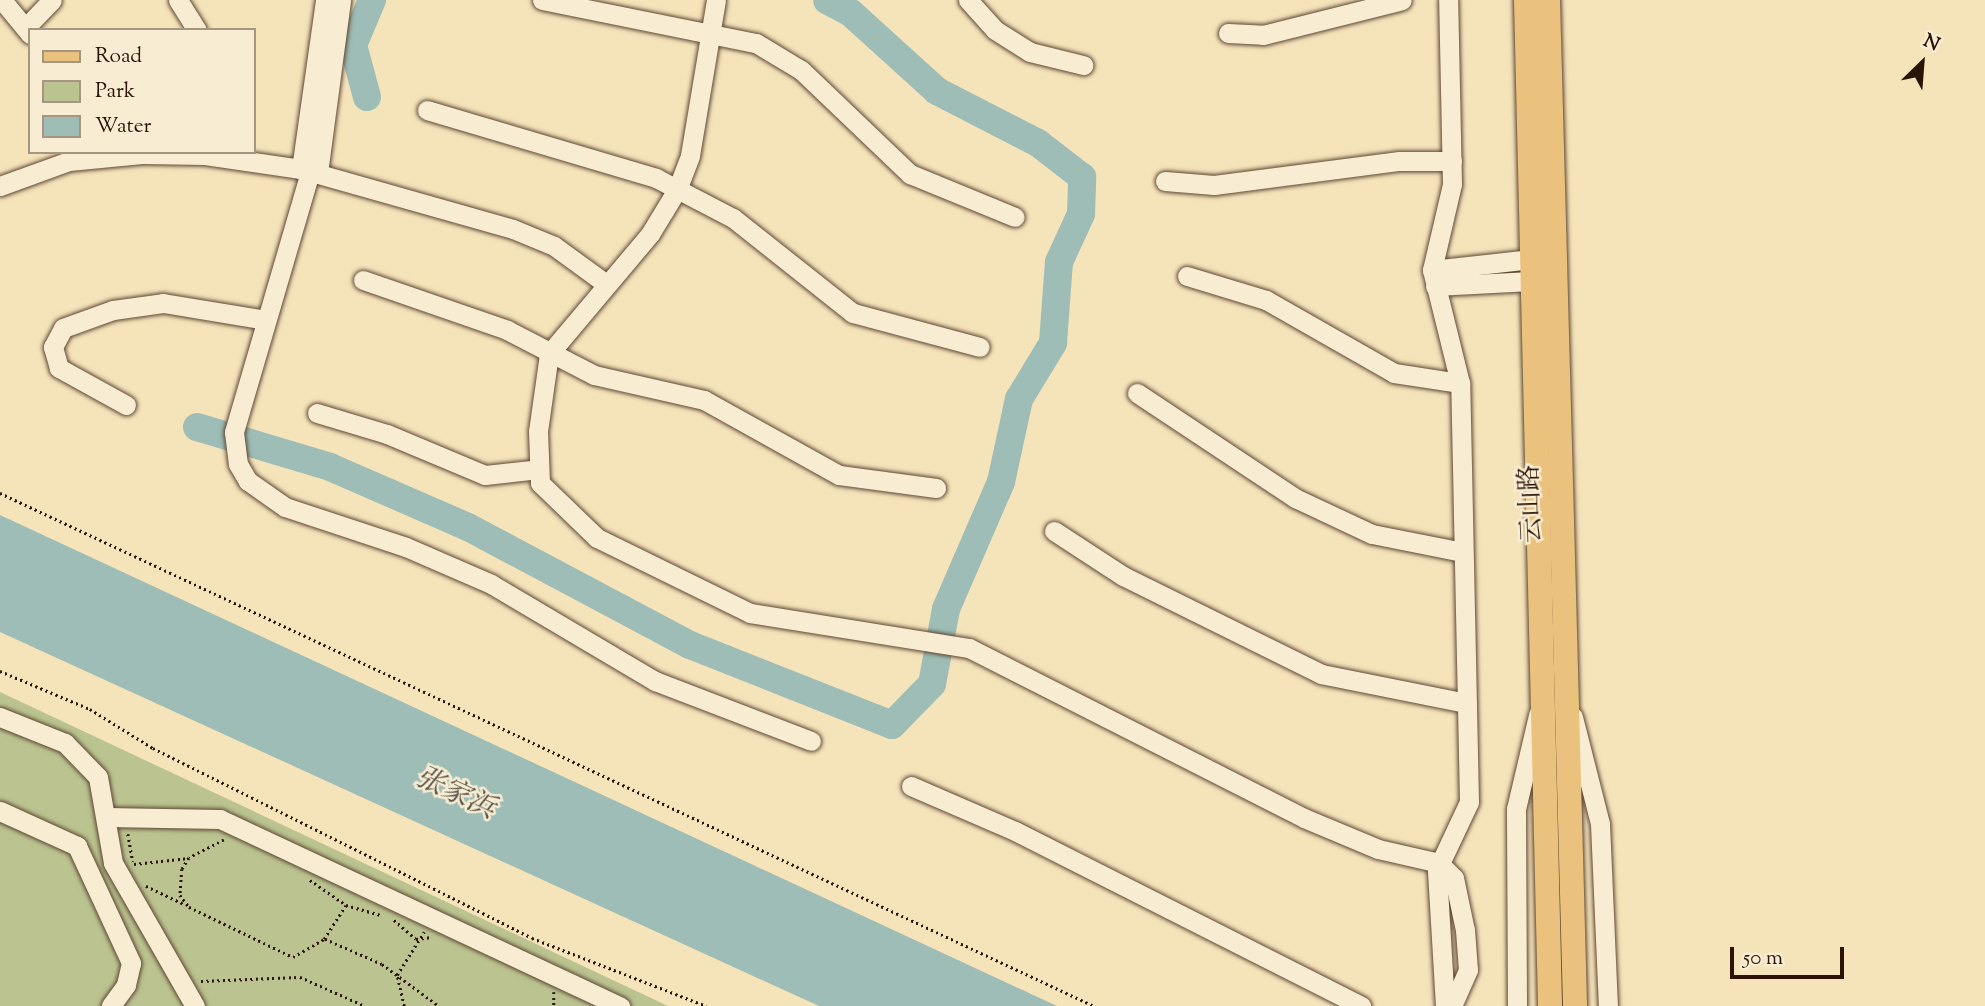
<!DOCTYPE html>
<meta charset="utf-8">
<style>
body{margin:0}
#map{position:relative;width:1985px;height:1006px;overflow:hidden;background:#f5e3ba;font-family:"Sorts Mill Goudy","Noto Serif SC",serif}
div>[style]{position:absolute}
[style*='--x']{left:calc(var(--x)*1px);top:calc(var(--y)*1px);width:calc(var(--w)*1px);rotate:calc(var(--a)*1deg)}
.green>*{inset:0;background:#bbc490}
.water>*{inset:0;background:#9dbdb6}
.river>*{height:28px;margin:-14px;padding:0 14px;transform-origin:14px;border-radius:14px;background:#9dbdb6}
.path>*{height:2.5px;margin-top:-1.25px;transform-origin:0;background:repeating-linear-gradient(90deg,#2b1308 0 2px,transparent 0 5.5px)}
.roads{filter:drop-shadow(0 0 2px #5e4734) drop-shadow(0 0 2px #5e4734)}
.minor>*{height:19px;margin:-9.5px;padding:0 9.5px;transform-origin:9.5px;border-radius:9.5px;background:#f8edd2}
.major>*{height:24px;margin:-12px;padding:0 12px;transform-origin:12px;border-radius:12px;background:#eac27d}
span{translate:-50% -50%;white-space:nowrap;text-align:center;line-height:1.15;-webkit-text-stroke:5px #f8edd2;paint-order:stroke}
.street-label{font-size:26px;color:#2b1308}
.water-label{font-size:28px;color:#534e45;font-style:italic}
.legend{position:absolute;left:28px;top:28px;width:228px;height:126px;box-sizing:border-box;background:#f8edd2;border:2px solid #a69681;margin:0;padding:9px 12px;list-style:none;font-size:21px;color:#2b1308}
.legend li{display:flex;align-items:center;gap:14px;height:35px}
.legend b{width:35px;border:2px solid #a69681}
.north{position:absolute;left:1887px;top:28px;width:70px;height:70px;-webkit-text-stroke:5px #f8edd2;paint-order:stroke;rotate:25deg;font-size:19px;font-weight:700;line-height:28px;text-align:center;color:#2b1308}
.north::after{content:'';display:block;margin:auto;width:24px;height:32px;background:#2b1308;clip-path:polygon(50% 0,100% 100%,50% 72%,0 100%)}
.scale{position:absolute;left:1730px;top:947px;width:114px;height:32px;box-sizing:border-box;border:4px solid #2b1308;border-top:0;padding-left:9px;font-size:21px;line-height:24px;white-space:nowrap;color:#2b1308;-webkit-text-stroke:5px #f8edd2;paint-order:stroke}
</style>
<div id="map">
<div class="green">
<i style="clip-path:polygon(0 692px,668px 1006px,0 1006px)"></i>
</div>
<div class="water">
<i style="clip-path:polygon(0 515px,1057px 1006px,819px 1006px,0 632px)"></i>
</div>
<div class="river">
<i style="--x:367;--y:97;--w:54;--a:-105.1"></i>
<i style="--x:353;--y:45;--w:49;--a:-67.1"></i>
<i style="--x:197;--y:427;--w:139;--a:16.7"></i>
<i style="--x:330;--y:467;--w:150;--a:23.5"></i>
<i style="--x:468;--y:527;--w:251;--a:28"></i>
<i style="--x:690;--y:645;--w:217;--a:21.6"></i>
<i style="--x:892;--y:725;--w:57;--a:-45.7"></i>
<i style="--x:932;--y:684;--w:76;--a:-79.4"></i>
<i style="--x:946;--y:609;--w:138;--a:-66.6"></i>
<i style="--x:1001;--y:482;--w:85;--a:-77.8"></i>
<i style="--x:1019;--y:399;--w:66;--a:-58.7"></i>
<i style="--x:1053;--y:343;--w:81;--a:-85.8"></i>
<i style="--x:1059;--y:262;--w:53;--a:-65.4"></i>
<i style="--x:1081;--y:214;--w:37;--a:-88"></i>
<i style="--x:1082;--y:177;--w:56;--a:-142.3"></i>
<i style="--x:1038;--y:143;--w:114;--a:-152.8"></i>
<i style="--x:937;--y:91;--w:116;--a:-137.8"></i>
<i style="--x:851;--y:13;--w:27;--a:-152"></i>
</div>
<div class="path">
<i style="--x:0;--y:493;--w:1208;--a:25.12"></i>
<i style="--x:0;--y:671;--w:98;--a:22.9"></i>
<i style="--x:90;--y:709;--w:74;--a:31.8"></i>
<i style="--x:153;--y:748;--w:424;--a:26.6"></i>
<i style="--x:532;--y:938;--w:187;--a:21.3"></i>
<i style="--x:128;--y:834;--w:28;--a:80"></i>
<i style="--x:224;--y:840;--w:39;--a:153"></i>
<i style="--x:189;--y:858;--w:13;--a:122"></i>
<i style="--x:182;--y:869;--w:26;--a:94"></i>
<i style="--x:180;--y:895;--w:15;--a:53"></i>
<i style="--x:189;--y:907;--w:115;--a:25.7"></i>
<i style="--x:293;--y:957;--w:36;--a:-30"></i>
<i style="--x:324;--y:939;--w:40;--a:-57.1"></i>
<i style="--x:134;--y:864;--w:55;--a:-6.2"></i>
<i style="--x:310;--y:880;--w:44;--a:34.8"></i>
<i style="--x:346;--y:905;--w:37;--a:16"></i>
<i style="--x:146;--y:886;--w:44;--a:25.4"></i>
<i style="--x:394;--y:920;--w:29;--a:41"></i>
<i style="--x:416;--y:939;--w:16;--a:-7"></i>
<i style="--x:325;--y:939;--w:62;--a:23.7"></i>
<i style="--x:382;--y:964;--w:71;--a:36.4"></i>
<i style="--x:201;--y:981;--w:99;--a:-2.3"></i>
<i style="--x:300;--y:977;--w:71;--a:24"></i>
<i style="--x:554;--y:992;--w:14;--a:90"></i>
<i style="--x:404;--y:1006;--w:32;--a:-103"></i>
<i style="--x:397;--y:975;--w:51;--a:-57.9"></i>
</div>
<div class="roads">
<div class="minor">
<i style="--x:2;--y:0;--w:44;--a:50.5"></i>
<i style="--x:178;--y:0;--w:36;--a:58"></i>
<i style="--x:542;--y:0;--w:218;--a:11.4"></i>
<i style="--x:756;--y:43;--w:52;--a:31"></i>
<i style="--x:801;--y:70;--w:151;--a:43.7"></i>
<i style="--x:910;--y:174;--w:113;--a:22.3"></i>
<i style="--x:716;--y:0;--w:158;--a:99.5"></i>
<i style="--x:690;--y:156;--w:34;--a:111"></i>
<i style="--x:678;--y:188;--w:54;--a:121.3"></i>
<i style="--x:650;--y:234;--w:157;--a:130.1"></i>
<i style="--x:549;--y:354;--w:78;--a:98.1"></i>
<i style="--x:538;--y:431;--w:52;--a:87.8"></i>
<i style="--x:540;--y:483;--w:79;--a:44"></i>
<i style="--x:597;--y:538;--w:170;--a:26.1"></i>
<i style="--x:750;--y:613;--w:222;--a:9.1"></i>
<i style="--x:969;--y:648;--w:376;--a:26.9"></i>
<i style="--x:1304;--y:818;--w:80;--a:22.7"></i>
<i style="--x:1378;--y:849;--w:63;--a:12.9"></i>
<i style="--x:1439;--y:863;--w:21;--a:45"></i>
<i style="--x:1454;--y:878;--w:53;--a:78.1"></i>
<i style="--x:1465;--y:930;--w:40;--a:85.7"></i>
<i style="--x:1468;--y:970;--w:39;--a:114"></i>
<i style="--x:968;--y:0;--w:40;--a:48"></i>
<i style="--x:995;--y:30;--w:41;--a:32.2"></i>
<i style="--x:1030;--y:52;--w:55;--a:13.8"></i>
<i style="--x:26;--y:27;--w:37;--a:-46"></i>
<i style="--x:1228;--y:33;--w:35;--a:3"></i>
<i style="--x:1263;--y:35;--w:143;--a:-14.1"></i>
<i style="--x:427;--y:110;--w:239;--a:16.5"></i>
<i style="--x:656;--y:178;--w:87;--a:27.5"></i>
<i style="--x:733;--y:218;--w:153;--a:38.4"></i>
<i style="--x:853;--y:313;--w:131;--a:15"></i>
<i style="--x:301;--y:169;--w:171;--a:-81.9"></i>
<i style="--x:310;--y:172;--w:271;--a:106.3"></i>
<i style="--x:234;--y:432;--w:32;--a:83"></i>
<i style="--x:238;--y:464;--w:20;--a:60"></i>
<i style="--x:248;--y:481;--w:45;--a:35.1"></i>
<i style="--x:285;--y:507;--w:127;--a:18.3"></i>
<i style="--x:406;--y:547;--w:93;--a:23.5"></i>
<i style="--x:491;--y:584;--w:191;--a:30.6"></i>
<i style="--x:655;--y:681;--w:167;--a:21"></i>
<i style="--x:318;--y:173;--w:175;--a:-82.4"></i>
<i style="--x:1165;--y:181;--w:49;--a:4.7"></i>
<i style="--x:1214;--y:185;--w:187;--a:-7.4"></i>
<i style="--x:1399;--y:161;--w:53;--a:0"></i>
<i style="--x:0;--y:186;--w:73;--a:-19.9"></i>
<i style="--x:69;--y:161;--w:73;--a:-5.5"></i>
<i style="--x:142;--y:154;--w:63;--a:0.9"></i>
<i style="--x:205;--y:155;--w:97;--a:8.3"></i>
<i style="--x:301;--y:169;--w:220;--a:15.8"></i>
<i style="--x:513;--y:229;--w:44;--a:22.5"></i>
<i style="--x:554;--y:246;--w:63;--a:36"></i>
<i style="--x:1432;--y:270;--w:100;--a:-6.3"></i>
<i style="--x:1187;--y:276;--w:83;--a:16.9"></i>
<i style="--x:1266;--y:300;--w:147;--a:29.7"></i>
<i style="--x:1394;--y:373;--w:67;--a:8.6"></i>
<i style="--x:363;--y:280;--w:152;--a:19.1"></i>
<i style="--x:507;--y:330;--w:98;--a:27.3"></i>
<i style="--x:594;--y:375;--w:113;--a:12.8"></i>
<i style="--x:704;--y:400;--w:154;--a:29.1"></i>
<i style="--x:839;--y:475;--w:98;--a:7.6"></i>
<i style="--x:1435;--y:286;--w:96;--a:-3"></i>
<i style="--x:1137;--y:393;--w:190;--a:33.6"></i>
<i style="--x:1295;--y:498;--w:85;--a:25.1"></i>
<i style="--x:1372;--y:534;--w:93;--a:11.2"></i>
<i style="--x:126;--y:405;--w:77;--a:-151.1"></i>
<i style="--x:59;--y:368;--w:22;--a:-106"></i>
<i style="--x:53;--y:347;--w:21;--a:-62"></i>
<i style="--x:63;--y:328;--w:53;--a:-19.8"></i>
<i style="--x:113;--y:310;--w:50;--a:-8"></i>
<i style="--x:163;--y:303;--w:104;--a:9.4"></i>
<i style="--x:317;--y:413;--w:73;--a:16.7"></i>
<i style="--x:387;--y:434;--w:106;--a:22.7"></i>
<i style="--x:485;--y:475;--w:54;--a:-6.3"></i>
<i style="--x:1054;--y:531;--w:82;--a:33.1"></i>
<i style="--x:1123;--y:576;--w:221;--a:26.3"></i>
<i style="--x:1321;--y:674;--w:148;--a:11.3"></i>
<i style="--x:0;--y:717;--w:70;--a:21.8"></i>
<i style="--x:65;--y:743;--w:47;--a:45.9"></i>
<i style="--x:98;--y:777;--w:87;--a:80.1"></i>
<i style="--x:113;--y:863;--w:165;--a:60.2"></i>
<i style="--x:1573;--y:717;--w:110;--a:75.8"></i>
<i style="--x:1600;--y:824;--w:182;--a:87.5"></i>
<i style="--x:911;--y:786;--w:113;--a:23.4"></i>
<i style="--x:1015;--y:831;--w:388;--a:26.8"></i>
<i style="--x:0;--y:811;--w:85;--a:24.4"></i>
<i style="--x:77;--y:846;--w:129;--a:65.2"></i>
<i style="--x:131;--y:963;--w:23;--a:103"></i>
<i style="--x:126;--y:985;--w:26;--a:126"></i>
<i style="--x:106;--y:817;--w:114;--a:1"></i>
<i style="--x:220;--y:819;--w:442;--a:25.1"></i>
<i style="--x:1445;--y:1006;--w:136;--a:-93.4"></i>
<i style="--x:1437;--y:870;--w:75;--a:-64.8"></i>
<i style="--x:1469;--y:802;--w:419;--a:-91.2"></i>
<i style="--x:1460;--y:383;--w:116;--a:-103.9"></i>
<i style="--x:1432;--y:270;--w:88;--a:-76.9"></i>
<i style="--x:1452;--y:184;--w:184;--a:-91.2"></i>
<i style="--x:1517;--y:1006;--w:197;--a:-90.3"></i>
<i style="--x:1516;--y:809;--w:97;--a:-76.8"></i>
</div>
<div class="major">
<i style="--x:1526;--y:0;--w:1006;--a:88.63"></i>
<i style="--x:1548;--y:0;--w:1006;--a:88.46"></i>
</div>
</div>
<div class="street-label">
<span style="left:1532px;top:504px;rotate:-92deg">云山路</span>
</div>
<div class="water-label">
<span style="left:455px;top:794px;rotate:25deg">张家浜</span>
</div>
<ul class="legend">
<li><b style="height:9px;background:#eac27d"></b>Road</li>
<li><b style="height:19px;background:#bbc490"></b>Park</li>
<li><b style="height:19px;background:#9dbdb6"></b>Water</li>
</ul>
<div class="north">N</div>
<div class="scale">50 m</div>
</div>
